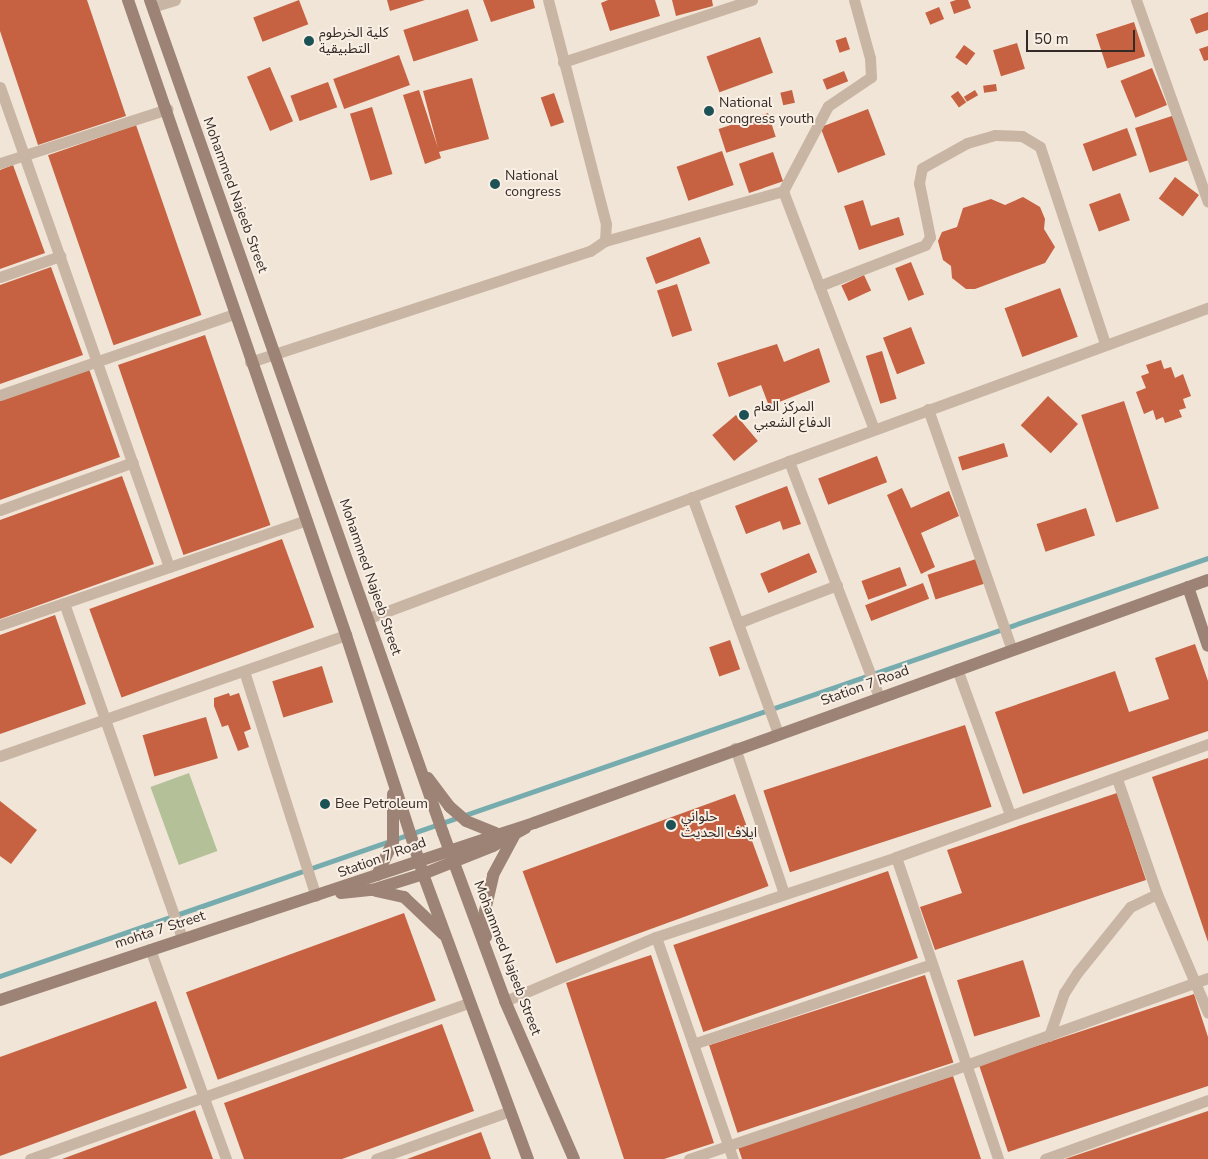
<!DOCTYPE html>
<meta charset="utf-8">
<style>
body{margin:0}
#map{position:relative;width:1208px;height:1159px;overflow:hidden;background:#f1e5d8;font-family:"Nunito Sans","Noto Sans Arabic",sans-serif}
div>[style]{position:absolute}
[style*='--x']{left:calc(var(--x)*1px);top:calc(var(--y)*1px);width:calc(var(--w)*1px);rotate:calc(var(--a)*1deg)}
.green>*{inset:0;background:#b3c098;transform-origin:0 0}
.stream>*{height:4.5px;margin:-2.25px;padding:0 2.25px;transform-origin:2.25px;border-radius:2.25px;background:#77acae}
.building>*{inset:0;background:#c66141;transform-origin:0 0}
.street>*{height:11px;margin:-5.5px;padding:0 5.5px;transform-origin:5.5px;border-radius:5.5px;background:#c9b5a4}
.secondary>*{height:12px;margin:-6px;padding:0 6px;transform-origin:6px;border-radius:6px;background:#9c8376}
.dots>*{width:14px;height:14px;translate:-50% -50%;box-sizing:border-box;border:2px solid #f9efe4;border-radius:50%}
span{translate:-50% -50%;white-space:nowrap;text-align:center;line-height:1.15;-webkit-text-stroke:4px #f9efe4;paint-order:stroke}
.poi-label{font-size:14px;color:#342a26}
.left{translate:0 -50%;text-align:left}
.street-label{font-size:14px;color:#342a26}
.scale{position:absolute;left:1026px;top:30px;width:109px;height:22px;box-sizing:border-box;border:2px solid #342a26;border-top:0;padding-left:6px;font-size:15px;line-height:18px;white-space:nowrap;color:#342a26;-webkit-text-stroke:4px #f9efe4;paint-order:stroke}
</style>
<div id="map">
<div class="green">
<i style="left:189px;top:773px;width:83px;height:41px;rotate:70deg"></i>
</div>
<div class="stream">
<i style="--x:0;--y:976;--w:1278;--a:-19.09"></i>
</div>
<div class="building">
<i style="clip-path:polygon(0 0,87px 0,126px 116px,38px 145px,0 31px)"></i>
<i style="left:299px;top:0;width:26px;height:49px;rotate:69deg"></i>
<i style="clip-path:polygon(387px 0,425px 0,390px 11px)"></i>
<i style="clip-path:polygon(483px 0,533px 0,535px 8px,491px 22px)"></i>
<i style="clip-path:polygon(608px 0,655px 0,660px 16px,610px 31px,601px 3px)"></i>
<i style="clip-path:polygon(672px 0,712px 0,713px 6px,676px 16px)"></i>
<i style="clip-path:polygon(956px 0,968px 0,971px 8px,954px 14px,950px 2px)"></i>
<i style="left:939px;top:7px;width:13px;height:15px;rotate:67deg"></i>
<i style="left:468px;top:9px;width:33px;height:68px;rotate:72deg"></i>
<i style="clip-path:polygon(1208px 12px,1208px 30px,1196px 34px,1190px 19px)"></i>
<i style="left:1134px;top:22px;width:36px;height:40px;rotate:72deg"></i>
<i style="left:760px;top:37px;width:38px;height:57px;rotate:70deg"></i>
<i style="left:846px;top:37px;width:13px;height:11px;rotate:72deg"></i>
<i style="left:1017px;top:43px;width:27px;height:25px;rotate:73deg"></i>
<i style="left:964px;top:45px;width:14px;height:15px;rotate:36deg"></i>
<i style="clip-path:polygon(1208px 46px,1208px 60px,1204px 61px,1199px 49px)"></i>
<i style="left:399px;top:55px;width:32px;height:70px;rotate:70deg"></i>
<i style="left:270px;top:67px;width:59px;height:25px;rotate:67deg"></i>
<i style="left:1152px;top:68px;width:40px;height:34px;rotate:68deg"></i>
<i style="left:844px;top:71px;width:11px;height:23px;rotate:68deg"></i>
<i style="clip-path:polygon(472px 78px,489px 139px,439px 152px,441px 158px,425px 164px,403px 95px,419px 90px,438px 148px,423px 91px)"></i>
<i style="left:328px;top:82px;width:27px;height:40px;rotate:70deg"></i>
<i style="left:996px;top:84px;width:7px;height:13px;rotate:82deg"></i>
<i style="left:792px;top:90px;width:13px;height:12px;rotate:77deg"></i>
<i style="left:975px;top:90px;width:6px;height:13px;rotate:59deg"></i>
<i style="left:958px;top:91px;width:14px;height:9px;rotate:54deg"></i>
<i style="left:554px;top:93px;width:31px;height:14px;rotate:71deg"></i>
<i style="left:372px;top:107px;width:70px;height:23px;rotate:73deg"></i>
<i style="left:868px;top:109px;width:49px;height:51px;rotate:69deg"></i>
<i style="left:768px;top:113px;width:25px;height:52px;rotate:72deg"></i>
<i style="left:1175px;top:115px;width:47px;height:42px;rotate:72deg"></i>
<i style="left:136px;top:125px;width:201px;height:93px;rotate:71deg"></i>
<i style="left:1127px;top:128px;width:29px;height:47px;rotate:70deg"></i>
<i style="left:722px;top:151px;width:36px;height:48px;rotate:71deg"></i>
<i style="left:773px;top:152px;width:31px;height:36px;rotate:71deg"></i>
<i style="clip-path:polygon(13px 165px,45px 253px,0 269px,0 170px)"></i>
<i style="left:1175px;top:177px;width:30px;height:27px;rotate:37deg"></i>
<i style="left:1120px;top:193px;width:29px;height:33px;rotate:70deg"></i>
<i style="clip-path:polygon(1023px 197px,1040px 207px,1045px 219px,1044px 229px,1055px 247px,1045px 263px,975px 289px,966px 289px,952px 278px,951px 266px,943px 260px,938px 241px,942px 232px,957px 227px,963px 208px,991px 199px,1005px 205px)"></i>
<i style="clip-path:polygon(863px 200px,871px 226px,899px 217px,904px 235px,859px 250px,844px 206px)"></i>
<i style="left:700px;top:237px;width:28px;height:58px;rotate:69deg"></i>
<i style="left:911px;top:262px;width:35px;height:17px;rotate:68deg"></i>
<i style="clip-path:polygon(51px 267px,83px 355px,0 384px,0 285px)"></i>
<i style="left:864px;top:275px;width:17px;height:25px;rotate:65deg"></i>
<i style="left:677px;top:284px;width:49px;height:21px;rotate:72deg"></i>
<i style="left:1060px;top:288px;width:52px;height:59px;rotate:70deg"></i>
<i style="left:911px;top:327px;width:39px;height:30px;rotate:69deg"></i>
<i style="left:205px;top:335px;width:201px;height:92px;rotate:71deg"></i>
<i style="clip-path:polygon(777px 344px,784px 362px,819px 348px,830px 382px,769px 406px,761px 385px,729px 397px,717px 363px)"></i>
<i style="left:882px;top:351px;width:50px;height:17px;rotate:73deg"></i>
<i style="clip-path:polygon(1161px 360px,1164px 369px,1171px 367px,1175px 378px,1183px 374px,1191px 396px,1183px 399px,1186px 408px,1179px 410px,1182px 417px,1165px 423px,1163px 417px,1156px 420px,1153px 410px,1144px 414px,1136px 392px,1146px 388px,1141px 376px,1149px 373px,1146px 365px)"></i>
<i style="clip-path:polygon(89px 369px,120px 457px,0 500px,0 400px)"></i>
<i style="left:1048px;top:396px;width:41px;height:40px;rotate:43deg"></i>
<i style="left:1124px;top:401px;width:113px;height:45px;rotate:72deg"></i>
<i style="left:736px;top:415px;width:34px;height:31px;rotate:50deg"></i>
<i style="left:1004px;top:443px;width:14px;height:48px;rotate:73deg"></i>
<i style="left:877px;top:456px;width:28px;height:63px;rotate:69deg"></i>
<i style="clip-path:polygon(122px 476px,154px 564px,0 619px,0 520px)"></i>
<i style="clip-path:polygon(787px 486px,801px 524px,783px 530px,780px 521px,746px 534px,735px 506px)"></i>
<i style="clip-path:polygon(902px 488px,911px 508px,949px 491px,959px 516px,921px 533px,935px 567px,921px 574px,887px 495px)"></i>
<i style="left:1086px;top:508px;width:29px;height:52px;rotate:72deg"></i>
<i style="left:282px;top:539px;width:94px;height:205px;rotate:70deg"></i>
<i style="left:809px;top:553px;width:21px;height:53px;rotate:67deg"></i>
<i style="left:976px;top:559px;width:26px;height:51px;rotate:72deg"></i>
<i style="left:900px;top:567px;width:20px;height:41px;rotate:70deg"></i>
<i style="left:923px;top:583px;width:17px;height:62px;rotate:69deg"></i>
<i style="clip-path:polygon(55px 615px,86px 704px,0 734px,0 635px)"></i>
<i style="left:730px;top:640px;width:31px;height:22px;rotate:71deg"></i>
<i style="clip-path:polygon(1195px 644px,1208px 681px,1208px 731px,1023px 794px,995px 712px,1115px 671px,1129px 712px,1169px 699px,1155px 658px)"></i>
<i style="left:322px;top:666px;width:38px;height:52px;rotate:73deg"></i>
<i style="clip-path:polygon(229px 693px,230px 696px,239px 693px,251px 729px,244px 732px,249px 747px,238px 751px,228px 725px,222px 727px,214px 706px,214px 698px)"></i>
<i style="left:206px;top:717px;width:43px;height:66px;rotate:74deg"></i>
<i style="left:965px;top:725px;width:86px;height:212px;rotate:72deg"></i>
<i style="clip-path:polygon(1208px 758px,1208px 942px,1152px 777px)"></i>
<i style="clip-path:polygon(1117px 793px,1146px 880px,935px 950px,920px 907px,962px 893px,947px 850px)"></i>
<i style="left:735px;top:794px;width:98px;height:226px;rotate:70deg"></i>
<i style="clip-path:polygon(0 801px,37px 830px,11px 864px,0 856px)"></i>
<i style="left:888px;top:871px;width:92px;height:227px;rotate:71deg"></i>
<i style="left:404px;top:913px;width:93px;height:232px;rotate:70deg"></i>
<i style="clip-path:polygon(651px 955px,714px 1143px,664px 1159px,624px 1159px,566px 983px)"></i>
<i style="left:1023px;top:960px;width:59px;height:69px;rotate:73deg"></i>
<i style="left:925px;top:975px;width:92px;height:227px;rotate:72deg"></i>
<i style="clip-path:polygon(1194px 994px,1208px 1037px,1208px 1086px,1008px 1152px,979px 1065px)"></i>
<i style="clip-path:polygon(156px 1001px,187px 1088px,0 1156px,0 1057px)"></i>
<i style="clip-path:polygon(442px 1024px,474px 1111px,342px 1159px,244px 1159px,224px 1103px)"></i>
<i style="clip-path:polygon(953px 1076px,981px 1159px,742px 1159px,738px 1147px)"></i>
<i style="clip-path:polygon(195px 1110px,213px 1159px,62px 1159px)"></i>
<i style="clip-path:polygon(1208px 1111px,1208px 1159px,1065px 1159px)"></i>
<i style="clip-path:polygon(481px 1132px,491px 1159px,407px 1159px)"></i>
</div>
<div class="street">
<i style="--x:1136;--y:0;--w:214;--a:70.4"></i>
<i style="--x:152;--y:7;--w:24;--a:-17"></i>
<i style="--x:563;--y:62;--w:199;--a:-18.2"></i>
<i style="--x:0;--y:87;--w:509;--a:70.6"></i>
<i style="--x:0;--y:163;--w:176;--a:-17.9"></i>
<i style="--x:783;--y:191;--w:255;--a:69.1"></i>
<i style="--x:605;--y:241;--w:185;--a:-15.7"></i>
<i style="--x:783;--y:191;--w:96;--a:-62.1"></i>
<i style="--x:828;--y:106;--w:52;--a:-34"></i>
<i style="--x:871;--y:77;--w:19;--a:-93"></i>
<i style="--x:870;--y:58;--w:60;--a:-105.4"></i>
<i style="--x:0;--y:277;--w:64;--a:-19.3"></i>
<i style="--x:819;--y:286;--w:114;--a:-21.1"></i>
<i style="--x:925;--y:245;--w:9;--a:-58"></i>
<i style="--x:930;--y:237;--w:55;--a:-101.5"></i>
<i style="--x:919;--y:183;--w:15;--a:-79"></i>
<i style="--x:922;--y:168;--w:51;--a:-29.1"></i>
<i style="--x:967;--y:143;--w:29;--a:-16"></i>
<i style="--x:995;--y:135;--w:27;--a:2"></i>
<i style="--x:1022;--y:136;--w:21;--a:31"></i>
<i style="--x:1040;--y:147;--w:207;--a:71.7"></i>
<i style="--x:250;--y:362;--w:358;--a:-18.1"></i>
<i style="--x:590;--y:251;--w:18;--a:-34"></i>
<i style="--x:605;--y:241;--w:17;--a:-87"></i>
<i style="--x:606;--y:224;--w:231;--a:-104.5"></i>
<i style="--x:0;--y:395;--w:248;--a:-19.1"></i>
<i style="--x:928;--y:409;--w:255;--a:70.8"></i>
<i style="--x:692;--y:497;--w:251;--a:70"></i>
<i style="--x:0;--y:510;--w:141;--a:-19.8"></i>
<i style="--x:64;--y:603;--w:355;--a:70.6"></i>
<i style="--x:369;--y:618;--w:448;--a:-20.5"></i>
<i style="--x:738;--y:623;--w:106;--a:-21"></i>
<i style="--x:0;--y:625;--w:324;--a:-18.9"></i>
<i style="--x:957;--y:669;--w:155;--a:70"></i>
<i style="--x:244;--y:671;--w:236;--a:72.3"></i>
<i style="--x:879;--y:697;--w:253;--a:-110.9"></i>
<i style="--x:789;--y:461;--w:446;--a:-20.1"></i>
<i style="--x:735;--y:748;--w:154;--a:71.4"></i>
<i style="--x:0;--y:756;--w:367;--a:-19.3"></i>
<i style="--x:1117;--y:779;--w:122;--a:70.8"></i>
<i style="--x:1157;--y:894;--w:129;--a:66.8"></i>
<i style="--x:896;--y:857;--w:319;--a:71.3"></i>
<i style="--x:656;--y:937;--w:235;--a:70.9"></i>
<i style="--x:150;--y:949;--w:223;--a:70.1"></i>
<i style="--x:505;--y:1001;--w:164;--a:-23"></i>
<i style="--x:656;--y:937;--w:253;--a:-18.4"></i>
<i style="--x:896;--y:857;--w:332;--a:-19.9"></i>
<i style="--x:1049;--y:1036;--w:46;--a:-70.8"></i>
<i style="--x:1064;--y:993;--w:24;--a:-57"></i>
<i style="--x:1077;--y:973;--w:85;--a:-51.2"></i>
<i style="--x:1130;--y:907;--w:30;--a:-26"></i>
<i style="--x:693;--y:1044;--w:252;--a:-18.5"></i>
<i style="--x:30;--y:1159;--w:467;--a:-19.6"></i>
<i style="--x:376;--y:1159;--w:142;--a:-19.7"></i>
<i style="--x:689;--y:1159;--w:293;--a:-18.7"></i>
<i style="--x:966;--y:1065;--w:257;--a:-19.8"></i>
<i style="--x:1045;--y:1159;--w:173;--a:-19.9"></i>
</div>
<div class="secondary">
<i style="--x:128;--y:0;--w:671;--a:71.05"></i>
<i style="--x:346;--y:635;--w:251;--a:72.1"></i>
<i style="--x:423;--y:874;--w:304;--a:69.8"></i>
<i style="--x:150;--y:0;--w:883;--a:70.62"></i>
<i style="--x:443;--y:833;--w:179;--a:69.7"></i>
<i style="--x:505;--y:1001;--w:172;--a:66.4"></i>
<i style="--x:1188;--y:587;--w:62;--a:71.3"></i>
<i style="--x:428;--y:778;--w:36;--a:53"></i>
<i style="--x:450;--y:807;--w:21;--a:41"></i>
<i style="--x:466;--y:821;--w:32;--a:22"></i>
<i style="--x:377;--y:875;--w:37;--a:-64"></i>
<i style="--x:393;--y:842;--w:48;--a:-90"></i>
<i style="--x:376;--y:891;--w:29;--a:12"></i>
<i style="--x:404;--y:897;--w:54;--a:43.5"></i>
<i style="--x:341;--y:893;--w:31;--a:-6"></i>
<i style="--x:372;--y:890;--w:53;--a:-17.4"></i>
<i style="--x:423;--y:874;--w:75;--a:-21.8"></i>
<i style="--x:493;--y:846;--w:37;--a:-29"></i>
<i style="--x:486;--y:937;--w:26;--a:-92"></i>
<i style="--x:485;--y:911;--w:37;--a:-77"></i>
<i style="--x:493;--y:875;--w:44;--a:-61.7"></i>
<i style="--x:0;--y:1000;--w:563;--a:-18.34"></i>
<i style="--x:534;--y:823;--w:716;--a:-19.83"></i>
</div>
<div class="dots">
<i style="left:309px;top:41px;background:#1c5255"></i>
<i style="left:709px;top:111px;background:#1c5255"></i>
<i style="left:495px;top:184px;background:#1c5255"></i>
<i style="left:744px;top:415px;background:#1c5255"></i>
<i style="left:325px;top:804px;background:#1c5255"></i>
<i style="left:671px;top:825px;background:#1c5255"></i>
</div>
<div class="poi-label">
<span class="left" style="left:319px;top:41px">كلية الخرطوم<br>التطبيقية</span>
<span class="left" style="left:719px;top:111px">National<br>congress youth</span>
<span class="left" style="left:505px;top:184px">National<br>congress</span>
<span class="left" style="left:754px;top:415px">المركز العام<br>الدفاع الشعبي</span>
<span class="left" style="left:335px;top:804px">Bee Petroleum</span>
<span class="left" style="left:681px;top:825px">حلواني<br>ايلاف الحديث</span>
</div>
<div class="street-label">
<span style="left:235px;top:195px;rotate:70deg">Mohammed Najeeb Street</span>
<span style="left:370px;top:577px;rotate:71deg">Mohammed Najeeb Street</span>
<span style="left:865px;top:686px;rotate:-20deg">Station 7 Road</span>
<span style="left:382px;top:858px;rotate:-20deg">Station 7 Road</span>
<span style="left:160px;top:930px;rotate:-18deg">mohta 7 Street</span>
<span style="left:507px;top:958px;rotate:69deg">Mohammed Najeeb Street</span>
</div>
<div class="scale">50 m</div>
</div>
